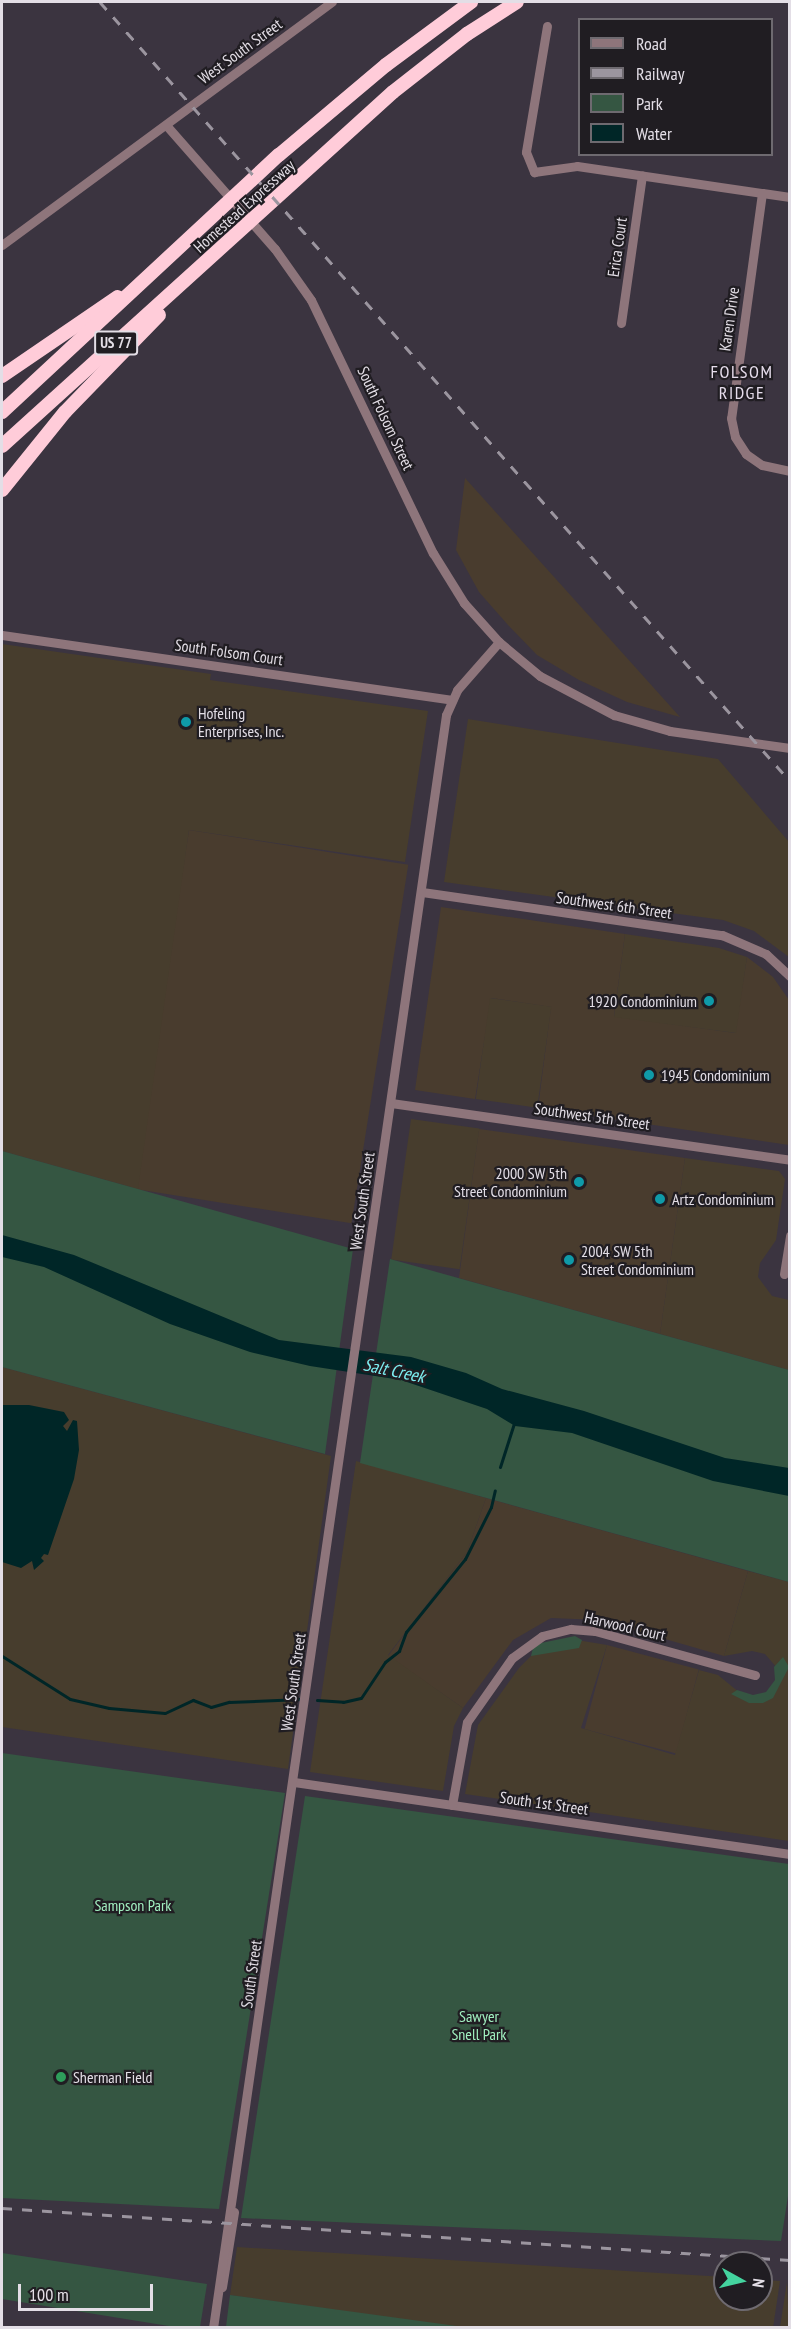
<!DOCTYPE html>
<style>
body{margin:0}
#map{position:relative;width:791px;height:2329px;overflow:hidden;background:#3b3440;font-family:"PT Sans Narrow",sans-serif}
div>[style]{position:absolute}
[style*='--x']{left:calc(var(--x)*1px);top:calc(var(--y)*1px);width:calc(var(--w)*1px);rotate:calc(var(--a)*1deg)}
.commercial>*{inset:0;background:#493c2e;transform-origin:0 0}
.industrial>*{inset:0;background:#473d2d;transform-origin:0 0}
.green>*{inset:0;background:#355642}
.water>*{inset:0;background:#002627}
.stream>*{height:3px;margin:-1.5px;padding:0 1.5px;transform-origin:1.5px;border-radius:1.5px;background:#002627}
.minor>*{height:9px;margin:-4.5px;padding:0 4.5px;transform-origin:4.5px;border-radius:4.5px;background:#8e757b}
.highway>*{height:14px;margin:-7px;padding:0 7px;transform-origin:7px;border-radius:7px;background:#ffccd9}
.rail>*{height:3px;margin-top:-1.5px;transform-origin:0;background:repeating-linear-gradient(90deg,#9b959f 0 10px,transparent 0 20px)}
.dots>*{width:16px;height:16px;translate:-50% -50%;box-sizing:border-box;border:3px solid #201d22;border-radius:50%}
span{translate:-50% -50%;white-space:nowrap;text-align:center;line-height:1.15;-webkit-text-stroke:4.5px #201d22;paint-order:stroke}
.shield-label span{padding:2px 4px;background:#201d22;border:2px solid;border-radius:4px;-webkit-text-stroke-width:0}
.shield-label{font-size:15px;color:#e3dee6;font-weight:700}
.street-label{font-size:16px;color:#e3dee6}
.poi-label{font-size:16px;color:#e3dee6}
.left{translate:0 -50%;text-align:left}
.right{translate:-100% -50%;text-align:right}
.park-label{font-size:16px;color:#a1f0c0}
.neighbourhood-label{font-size:18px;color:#e6ddec;letter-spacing:1.5px}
.water-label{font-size:18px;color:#7cedf0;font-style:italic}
.frame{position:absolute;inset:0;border:3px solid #e3dee6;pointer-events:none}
.legend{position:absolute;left:578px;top:18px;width:195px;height:138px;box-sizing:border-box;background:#201d22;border:2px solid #6e6a70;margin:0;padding:8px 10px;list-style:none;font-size:18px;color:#e3dee6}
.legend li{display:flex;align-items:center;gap:12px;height:30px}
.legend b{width:30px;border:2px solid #6e6a70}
.north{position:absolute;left:713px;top:2251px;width:60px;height:60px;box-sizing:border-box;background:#201d22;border:2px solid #6e6a70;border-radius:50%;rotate:98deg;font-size:16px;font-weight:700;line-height:24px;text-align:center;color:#e3dee6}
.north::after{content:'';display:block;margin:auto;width:21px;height:27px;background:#44d49f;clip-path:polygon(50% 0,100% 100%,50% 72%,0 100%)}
.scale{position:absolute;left:18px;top:2284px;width:135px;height:27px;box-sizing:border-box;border:3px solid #e3dee6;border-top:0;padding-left:8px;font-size:18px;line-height:21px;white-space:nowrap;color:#e3dee6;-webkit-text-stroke:4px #201d22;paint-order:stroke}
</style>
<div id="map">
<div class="commercial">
<i style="clip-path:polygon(465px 478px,680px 717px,627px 702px,579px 680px,537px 655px,508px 625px,479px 592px,456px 550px)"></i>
<i style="left:189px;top:830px;width:222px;height:363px;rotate:9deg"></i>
<i style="clip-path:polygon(441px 907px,625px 934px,614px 1016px,735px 1033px,747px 957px,773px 977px,789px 1000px,789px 1145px,538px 1108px,551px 1007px,491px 998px,475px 1099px,415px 1090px)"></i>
<i style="clip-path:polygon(479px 1129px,685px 1158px,660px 1334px,459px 1278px)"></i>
<i style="clip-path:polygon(486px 1498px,748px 1571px,724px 1656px,599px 1620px,551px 1618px,513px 1640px,463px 1708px,388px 1656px,467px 1552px)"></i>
<i style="left:607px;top:1645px;width:95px;height:87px;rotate:15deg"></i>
</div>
<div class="industrial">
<i style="clip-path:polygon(2px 644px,211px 674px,210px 680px,428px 711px,405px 862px,189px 830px,138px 1189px,2px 1151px)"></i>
<i style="clip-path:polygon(468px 719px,718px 759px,789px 842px,789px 957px,754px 931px,723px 920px,444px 882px)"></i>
<i style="clip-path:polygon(625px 934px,719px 948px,747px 957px,736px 1033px,614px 1017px)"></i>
<i style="left:490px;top:998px;width:62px;height:102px;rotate:8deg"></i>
<i style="left:411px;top:1119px;width:69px;height:142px;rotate:8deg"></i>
<i style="clip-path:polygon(685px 1158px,779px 1171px,785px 1179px,776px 1240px,760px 1263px,758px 1277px,772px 1296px,789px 1300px,789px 1370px,660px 1334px)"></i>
<i style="clip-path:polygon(2px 1367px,331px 1456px,288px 1769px,2px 1727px)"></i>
<i style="clip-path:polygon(356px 1461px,486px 1498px,467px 1552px,388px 1655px,463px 1708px,454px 1726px,443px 1791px,310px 1772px)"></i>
<i style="clip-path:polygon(748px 1571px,789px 1582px,789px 1841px,465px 1794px,478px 1725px,519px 1668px,536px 1651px,571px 1639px,607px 1645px,581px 1728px,675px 1755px,699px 1670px,718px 1675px,740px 1693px,759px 1698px,774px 1688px,778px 1669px,765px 1654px,752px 1651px,724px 1656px)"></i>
<i style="clip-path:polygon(237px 2247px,725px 2277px,725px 2299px,761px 2299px,761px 2280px,780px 2281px,773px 2328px,464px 2328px,230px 2295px)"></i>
<i style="clip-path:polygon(787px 2282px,789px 2327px,780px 2327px)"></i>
</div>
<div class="green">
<i style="clip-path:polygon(2px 1151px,353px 1249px,325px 1454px,2px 1367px)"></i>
<i style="clip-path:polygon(390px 1259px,789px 1370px,789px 1582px,360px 1463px)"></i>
<i style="clip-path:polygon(575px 1636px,582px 1640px,579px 1648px,531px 1656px,533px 1648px,541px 1643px)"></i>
<i style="clip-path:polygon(783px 1657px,789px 1667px,773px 1698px,763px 1703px,749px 1703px,731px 1694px,737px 1690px,753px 1695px,766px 1692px,775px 1680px,774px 1667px)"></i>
<i style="clip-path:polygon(2px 1753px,285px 1793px,219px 2209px,2px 2198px)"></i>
<i style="clip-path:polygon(305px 1796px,789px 1864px,790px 2183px,781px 2241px,241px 2218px)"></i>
<i style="clip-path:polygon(2px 2253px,207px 2284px,200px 2327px,175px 2327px,2px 2299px)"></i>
<i style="clip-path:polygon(230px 2295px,464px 2327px,226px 2327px)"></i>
</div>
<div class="water">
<i style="clip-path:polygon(2px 1235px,74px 1255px,279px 1340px,411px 1357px,466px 1373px,502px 1389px,584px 1411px,725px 1458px,789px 1468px,789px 1496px,713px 1481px,572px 1433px,515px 1426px,487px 1409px,401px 1380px,310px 1366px,250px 1352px,170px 1324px,44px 1267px,2px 1257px)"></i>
<i style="clip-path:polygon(2px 1405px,29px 1405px,64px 1412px,69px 1420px,63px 1426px,67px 1431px,73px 1420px,77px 1421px,79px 1450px,74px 1479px,48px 1555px,44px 1554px,41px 1558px,44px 1561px,34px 1570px,32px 1561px,21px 1568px,2px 1562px)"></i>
</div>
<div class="stream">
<i style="--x:500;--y:1467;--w:46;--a:-72.3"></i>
<i style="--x:2;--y:1656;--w:80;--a:32.3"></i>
<i style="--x:70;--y:1699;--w:40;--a:13"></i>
<i style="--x:109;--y:1708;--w:56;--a:5.1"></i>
<i style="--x:165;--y:1713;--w:31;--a:-25"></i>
<i style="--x:193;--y:1700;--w:19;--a:21"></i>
<i style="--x:211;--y:1707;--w:19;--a:-16"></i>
<i style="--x:229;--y:1702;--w:72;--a:-2.4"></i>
<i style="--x:317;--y:1700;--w:26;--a:4"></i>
<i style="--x:343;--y:1702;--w:18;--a:-13"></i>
<i style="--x:361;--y:1698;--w:43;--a:-56.3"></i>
<i style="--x:385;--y:1662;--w:18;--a:-38"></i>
<i style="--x:399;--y:1651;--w:20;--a:-70"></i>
<i style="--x:406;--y:1632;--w:94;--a:-51.1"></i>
<i style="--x:465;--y:1559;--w:58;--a:-63.4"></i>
<i style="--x:491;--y:1507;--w:17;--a:-77"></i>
</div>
<div class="minor">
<i style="--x:547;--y:26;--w:128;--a:99.5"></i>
<i style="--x:526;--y:152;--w:22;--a:68"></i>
<i style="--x:534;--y:172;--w:43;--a:-7.9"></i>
<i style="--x:577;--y:166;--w:215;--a:8.3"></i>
<i style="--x:166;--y:125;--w:165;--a:48.7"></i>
<i style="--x:275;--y:249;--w:62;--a:54.8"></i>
<i style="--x:311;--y:300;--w:281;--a:64.3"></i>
<i style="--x:433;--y:553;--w:59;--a:58.2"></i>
<i style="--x:464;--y:603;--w:52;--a:48.1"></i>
<i style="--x:499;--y:642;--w:53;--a:39.7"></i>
<i style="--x:540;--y:676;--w:84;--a:27.8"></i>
<i style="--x:614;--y:715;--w:58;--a:15.9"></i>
<i style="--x:670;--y:731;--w:121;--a:8.1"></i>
<i style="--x:762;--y:193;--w:227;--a:97.8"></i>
<i style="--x:731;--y:418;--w:19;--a:78"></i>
<i style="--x:735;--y:437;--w:20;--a:57"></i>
<i style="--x:746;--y:454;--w:19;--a:35"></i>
<i style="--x:762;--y:465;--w:29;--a:12"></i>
<i style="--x:2;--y:245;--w:410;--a:-36.4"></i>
<i style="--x:621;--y:323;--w:149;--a:-81.9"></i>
<i style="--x:2;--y:635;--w:455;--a:8.2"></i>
<i style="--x:422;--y:892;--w:303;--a:8.2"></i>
<i style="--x:722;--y:935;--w:48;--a:23.4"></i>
<i style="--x:766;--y:954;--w:33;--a:43"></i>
<i style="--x:391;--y:1103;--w:403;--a:8.1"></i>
<i style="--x:784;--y:1274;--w:39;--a:-81"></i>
<i style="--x:294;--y:1782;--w:501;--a:8.26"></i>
<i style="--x:452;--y:1805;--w:84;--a:-79.8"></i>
<i style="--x:467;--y:1722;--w:78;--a:-54.9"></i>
<i style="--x:512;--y:1658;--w:37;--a:-36"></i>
<i style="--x:542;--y:1636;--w:30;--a:-14"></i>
<i style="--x:571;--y:1629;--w:24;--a:5"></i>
<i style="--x:595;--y:1631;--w:166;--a:15.4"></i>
<i style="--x:222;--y:2287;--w:76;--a:-80.9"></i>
<i style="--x:213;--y:2328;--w:1630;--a:-81.78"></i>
<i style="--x:446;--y:715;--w:27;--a:-66"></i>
<i style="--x:457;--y:690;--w:64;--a:-48.8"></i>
</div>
<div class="highway">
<i style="--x:2;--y:376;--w:140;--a:-34.3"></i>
<i style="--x:2;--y:412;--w:378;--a:-42.9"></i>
<i style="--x:279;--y:155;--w:140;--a:-40.1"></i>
<i style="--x:386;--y:65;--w:106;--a:-36.5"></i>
<i style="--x:2;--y:446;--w:527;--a:-42.16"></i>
<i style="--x:393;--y:92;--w:94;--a:-38.1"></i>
<i style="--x:467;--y:34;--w:59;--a:-32.6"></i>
<i style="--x:2;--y:490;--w:100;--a:-51.1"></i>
<i style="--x:65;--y:412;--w:135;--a:-45.9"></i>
</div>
<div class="rail">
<i style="--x:100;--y:2;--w:1041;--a:48.47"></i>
<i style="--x:2;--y:2208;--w:790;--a:3.78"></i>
</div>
<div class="dots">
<i style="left:186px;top:722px;background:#0f9aa8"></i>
<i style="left:709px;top:1001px;background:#0f9aa8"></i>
<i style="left:649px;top:1075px;background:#0f9aa8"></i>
<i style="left:579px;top:1182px;background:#0f9aa8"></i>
<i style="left:660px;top:1199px;background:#0f9aa8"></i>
<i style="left:569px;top:1260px;background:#0f9aa8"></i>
<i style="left:61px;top:2077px;background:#2e9e5b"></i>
</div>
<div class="shield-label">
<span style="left:116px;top:343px">US 77</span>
</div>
<div class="street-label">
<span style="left:240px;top:51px;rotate:-36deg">West South Street</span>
<span style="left:244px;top:206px;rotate:-42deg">Homestead Expressway</span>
<span style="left:617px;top:247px;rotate:-82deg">Erica Court</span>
<span style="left:729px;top:319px;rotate:-82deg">Karen Drive</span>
<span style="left:386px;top:418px;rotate:65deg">South Folsom Street</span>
<span style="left:229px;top:652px;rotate:8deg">South Folsom Court</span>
<span style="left:614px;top:905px;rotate:8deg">Southwest 6th Street</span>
<span style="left:592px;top:1116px;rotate:8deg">Southwest 5th Street</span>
<span style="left:362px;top:1201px;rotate:-82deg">West South Street</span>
<span style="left:625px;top:1626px;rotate:13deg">Harwood Court</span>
<span style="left:293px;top:1682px;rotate:-82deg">West South Street</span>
<span style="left:544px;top:1803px;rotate:8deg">South 1st Street</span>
<span style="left:251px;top:1974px;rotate:-82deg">South Street</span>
</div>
<div class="poi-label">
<span class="left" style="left:198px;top:722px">Hofeling<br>Enterprises, Inc.</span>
<span class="right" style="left:697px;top:1001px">1920 Condominium</span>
<span class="left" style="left:661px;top:1075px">1945 Condominium</span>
<span class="right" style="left:567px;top:1182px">2000 SW 5th<br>Street Condominium</span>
<span class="left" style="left:672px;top:1199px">Artz Condominium</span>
<span class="left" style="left:581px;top:1260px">2004 SW 5th<br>Street Condominium</span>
<span class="left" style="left:73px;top:2077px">Sherman Field</span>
</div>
<div class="park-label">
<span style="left:133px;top:1905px">Sampson Park</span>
<span style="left:479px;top:2025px">Sawyer<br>Snell Park</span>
</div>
<div class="neighbourhood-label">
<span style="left:742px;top:383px">FOLSOM<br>RIDGE</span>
</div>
<div class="water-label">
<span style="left:394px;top:1371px;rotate:12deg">Salt Creek</span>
</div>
<div class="frame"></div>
<ul class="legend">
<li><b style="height:8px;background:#8e757b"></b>Road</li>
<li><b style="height:8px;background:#9b959f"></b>Railway</li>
<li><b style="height:16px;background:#355642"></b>Park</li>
<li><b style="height:16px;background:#002627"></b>Water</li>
</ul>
<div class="north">N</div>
<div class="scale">100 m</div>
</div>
